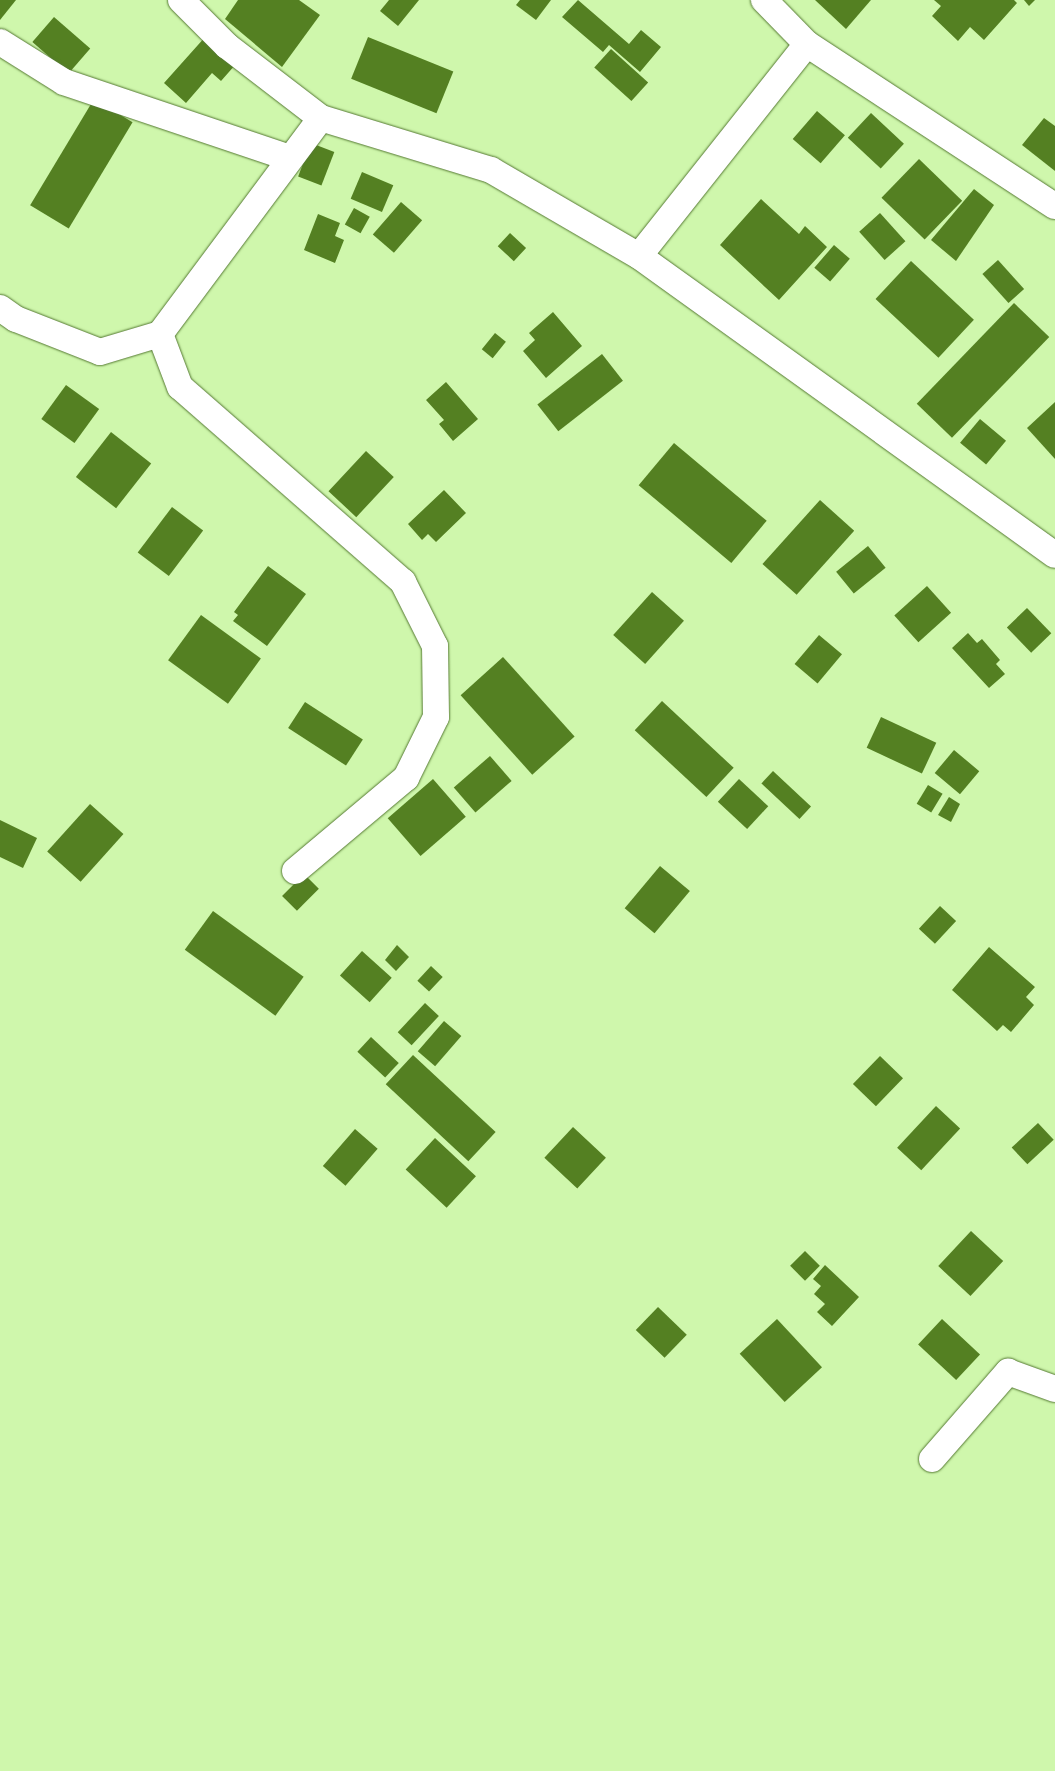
<!DOCTYPE html>
<style>
body{margin:0}
#map{position:relative;width:1055px;height:1771px;overflow:hidden;background:#cff7ac;font-family:Cabin,sans-serif}
div>[style]{position:absolute}
[style*='--x']{left:calc(var(--x)*1px);top:calc(var(--y)*1px);width:calc(var(--w)*1px);rotate:calc(var(--a)*1deg)}
.building>*{inset:0;background:#548022;transform-origin:0 0}
.roads{filter:drop-shadow(0 0 1px #557933) drop-shadow(0 0 1px #557933)}
.minor>*{height:26px;margin:-13px;padding:0 13px;transform-origin:13px;border-radius:13px;background:#fff}
span{translate:-50% -50%;white-space:nowrap;text-align:center;line-height:1.15;-webkit-text-stroke:4px #fff;paint-order:stroke}
</style>
<div id="map">
<div class="building">
<i style="clip-path:polygon(0 0,16px 0,0 20px)"></i>
<i style="clip-path:polygon(238px 0,299px 0,320px 15px,282px 67px,225px 19px)"></i>
<i style="clip-path:polygon(389px 0,419px 0,398px 26px,380px 11px)"></i>
<i style="clip-path:polygon(520px 0,551px 0,536px 20px,516px 5px)"></i>
<i style="clip-path:polygon(578px 0,629px 44px,641px 30px,661px 47px,640px 72px,609px 45px,603px 52px,562px 17px)"></i>
<i style="clip-path:polygon(815px 0,871px 0,846px 29px)"></i>
<i style="clip-path:polygon(934px 0,1014px 0,1017px 3px,984px 40px,970px 27px,958px 41px,932px 16px,941px 6px)"></i>
<i style="clip-path:polygon(1024px 0,1035px 0,1029px 6px)"></i>
<i style="left:54px;top:17px;width:48px;height:33px;rotate:41deg"></i>
<i style="clip-path:polygon(206px 36px,236px 64px,221px 81px,212px 73px,186px 103px,164px 83px)"></i>
<i style="left:368px;top:37px;width:92px;height:45px;rotate:22deg"></i>
<i style="left:611px;top:49px;width:50px;height:25px;rotate:42deg"></i>
<i style="left:94px;top:99px;width:45px;height:124px;rotate:31deg"></i>
<i style="left:817px;top:111px;width:37px;height:37px;rotate:41deg"></i>
<i style="left:871px;top:113px;width:45px;height:34px;rotate:43deg"></i>
<i style="clip-path:polygon(1044px 118px,1055px 126px,1055px 171px,1022px 145px)"></i>
<i style="left:311px;top:143px;width:25px;height:36px;rotate:21deg"></i>
<i style="left:919px;top:159px;width:60px;height:54px;rotate:44deg"></i>
<i style="left:362px;top:172px;width:34px;height:29px;rotate:23deg"></i>
<i style="clip-path:polygon(974px 189px,994px 205px,956px 261px,931px 240px)"></i>
<i style="clip-path:polygon(761px 199px,799px 234px,805px 226px,827px 247px,779px 300px,720px 245px)"></i>
<i style="left:401px;top:202px;width:28px;height:43px;rotate:41deg"></i>
<i style="left:354px;top:208px;width:18px;height:19px;rotate:29deg"></i>
<i style="left:880px;top:213px;width:38px;height:28px;rotate:48deg"></i>
<i style="clip-path:polygon(318px 214px,340px 223px,335px 236px,344px 240px,335px 263px,304px 250px)"></i>
<i style="left:510px;top:233px;width:22px;height:18px;rotate:43deg"></i>
<i style="left:834px;top:245px;width:21px;height:30px;rotate:41deg"></i>
<i style="left:998px;top:260px;width:39px;height:21px;rotate:48deg"></i>
<i style="left:911px;top:261px;width:86px;height:52px;rotate:43deg"></i>
<i style="left:1014px;top:303px;width:49px;height:140px;rotate:44deg"></i>
<i style="clip-path:polygon(553px 312px,582px 346px,546px 378px,523px 351px,535px 340px,529px 333px)"></i>
<i style="left:495px;top:333px;width:14px;height:21px;rotate:39deg"></i>
<i style="left:602px;top:354px;width:34px;height:82px;rotate:52deg"></i>
<i style="clip-path:polygon(446px 382px,478px 419px,453px 441px,439px 424px,444px 420px,426px 400px)"></i>
<i style="left:66px;top:385px;width:41px;height:42px;rotate:36deg"></i>
<i style="clip-path:polygon(1055px 402px,1055px 459px,1027px 428px)"></i>
<i style="left:980px;top:419px;width:34px;height:31px;rotate:40deg"></i>
<i style="left:111px;top:432px;width:51px;height:57px;rotate:38deg"></i>
<i style="left:674px;top:443px;width:121px;height:55px;rotate:40deg"></i>
<i style="left:366px;top:451px;width:38px;height:55px;rotate:43deg"></i>
<i style="clip-path:polygon(444px 490px,466px 513px,436px 542px,428px 534px,422px 540px,408px 524px)"></i>
<i style="left:820px;top:500px;width:46px;height:86px;rotate:42deg"></i>
<i style="left:172px;top:507px;width:39px;height:57px;rotate:37deg"></i>
<i style="left:868px;top:546px;width:28px;height:41px;rotate:51deg"></i>
<i style="clip-path:polygon(268px 566px,306px 594px,267px 646px,233px 621px,238px 615px,234px 612px)"></i>
<i style="left:927px;top:586px;width:36px;height:44px;rotate:48deg"></i>
<i style="left:652px;top:592px;width:43px;height:58px;rotate:42deg"></i>
<i style="left:1027px;top:608px;width:35px;height:28px;rotate:46deg"></i>
<i style="left:201px;top:615px;width:74px;height:56px;rotate:36deg"></i>
<i style="clip-path:polygon(968px 633px,977px 643px,982px 639px,1000px 660px,996px 664px,1005px 674px,989px 688px,952px 648px)"></i>
<i style="left:819px;top:635px;width:30px;height:38px;rotate:40deg"></i>
<i style="left:503px;top:657px;width:107px;height:57px;rotate:48deg"></i>
<i style="left:662px;top:701px;width:98px;height:40px;rotate:43deg"></i>
<i style="left:305px;top:702px;width:69px;height:31px;rotate:33deg"></i>
<i style="left:881px;top:717px;width:61px;height:34px;rotate:25deg"></i>
<i style="left:954px;top:750px;width:33px;height:30px;rotate:40deg"></i>
<i style="left:490px;top:756px;width:33px;height:48px;rotate:49deg"></i>
<i style="left:773px;top:771px;width:52px;height:17px;rotate:43deg"></i>
<i style="left:433px;top:779px;width:50px;height:60px;rotate:49deg"></i>
<i style="left:739px;top:779px;width:40px;height:31px;rotate:43deg"></i>
<i style="left:928px;top:785px;width:17px;height:22px;rotate:31deg"></i>
<i style="clip-path:polygon(949px 797px,960px 804px,951px 822px,938px 815px)"></i>
<i style="left:90px;top:804px;width:45px;height:64px;rotate:42deg"></i>
<i style="clip-path:polygon(0 820px,37px 838px,23px 868px,0 857px)"></i>
<i style="left:660px;top:866px;width:39px;height:55px;rotate:40deg"></i>
<i style="left:304px;top:874px;width:21px;height:31px;rotate:45deg"></i>
<i style="left:940px;top:906px;width:22px;height:31px;rotate:43deg"></i>
<i style="left:213px;top:911px;width:112px;height:48px;rotate:36deg"></i>
<i style="clip-path:polygon(397px 945px,409px 957px,396px 971px,385px 960px)"></i>
<i style="clip-path:polygon(989px 947px,1035px 987px,1026px 997px,1034px 1005px,1011px 1032px,1003px 1025px,997px 1031px,952px 990px)"></i>
<i style="left:362px;top:951px;width:40px;height:33px;rotate:42deg"></i>
<i style="left:431px;top:966px;width:16px;height:20px;rotate:43deg"></i>
<i style="left:425px;top:1003px;width:19px;height:40px;rotate:43deg"></i>
<i style="left:444px;top:1021px;width:23px;height:40px;rotate:41deg"></i>
<i style="left:371px;top:1037px;width:38px;height:20px;rotate:43deg"></i>
<i style="left:413px;top:1055px;width:113px;height:40px;rotate:43deg"></i>
<i style="left:880px;top:1056px;width:32px;height:39px;rotate:44deg"></i>
<i style="left:936px;top:1106px;width:33px;height:57px;rotate:43deg"></i>
<i style="left:1038px;top:1123px;width:23px;height:36px;rotate:47deg"></i>
<i style="left:573px;top:1127px;width:45px;height:42px;rotate:43deg"></i>
<i style="left:355px;top:1129px;width:30px;height:49px;rotate:41deg"></i>
<i style="left:435px;top:1138px;width:56px;height:43px;rotate:43deg"></i>
<i style="left:971px;top:1231px;width:44px;height:48px;rotate:43deg"></i>
<i style="left:805px;top:1251px;width:21px;height:21px;rotate:45deg"></i>
<i style="clip-path:polygon(825px 1265px,859px 1297px,832px 1326px,817px 1312px,825px 1304px,814px 1294px,821px 1286px,813px 1279px)"></i>
<i style="left:658px;top:1307px;width:40px;height:32px;rotate:44deg"></i>
<i style="left:777px;top:1319px;width:66px;height:51px;rotate:47deg"></i>
<i style="left:942px;top:1319px;width:52px;height:35px;rotate:43deg"></i>
</div>
<div class="roads">
<div class="minor">
<i style="--x:181;--y:0;--w:65;--a:45"></i>
<i style="--x:227;--y:46;--w:118;--a:37.5"></i>
<i style="--x:321;--y:118;--w:178;--a:17"></i>
<i style="--x:491;--y:170;--w:171;--a:30.2"></i>
<i style="--x:764;--y:0;--w:62;--a:45.7"></i>
<i style="--x:807;--y:44;--w:296;--a:33.2"></i>
<i style="--x:0;--y:42;--w:75;--a:32"></i>
<i style="--x:64;--y:82;--w:238;--a:18.6"></i>
<i style="--x:807;--y:44;--w:270;--a:128.4"></i>
<i style="--x:639;--y:256;--w:512;--a:35.71"></i>
<i style="--x:0;--y:308;--w:19;--a:35"></i>
<i style="--x:16;--y:319;--w:90;--a:21.4"></i>
<i style="--x:100;--y:352;--w:63;--a:-16.7"></i>
<i style="--x:295;--y:871;--w:145;--a:-40"></i>
<i style="--x:406;--y:778;--w:68;--a:-63.8"></i>
<i style="--x:436;--y:717;--w:71;--a:-90.8"></i>
<i style="--x:435;--y:646;--w:72;--a:-116.6"></i>
<i style="--x:403;--y:582;--w:296;--a:-138.8"></i>
<i style="--x:180;--y:387;--w:57;--a:-110.7"></i>
<i style="--x:160;--y:334;--w:269;--a:-53.3"></i>
<i style="--x:932;--y:1459;--w:116;--a:-48.9"></i>
<i style="--x:1008;--y:1372;--w:50;--a:19.9"></i>
</div>
</div>
</div>
